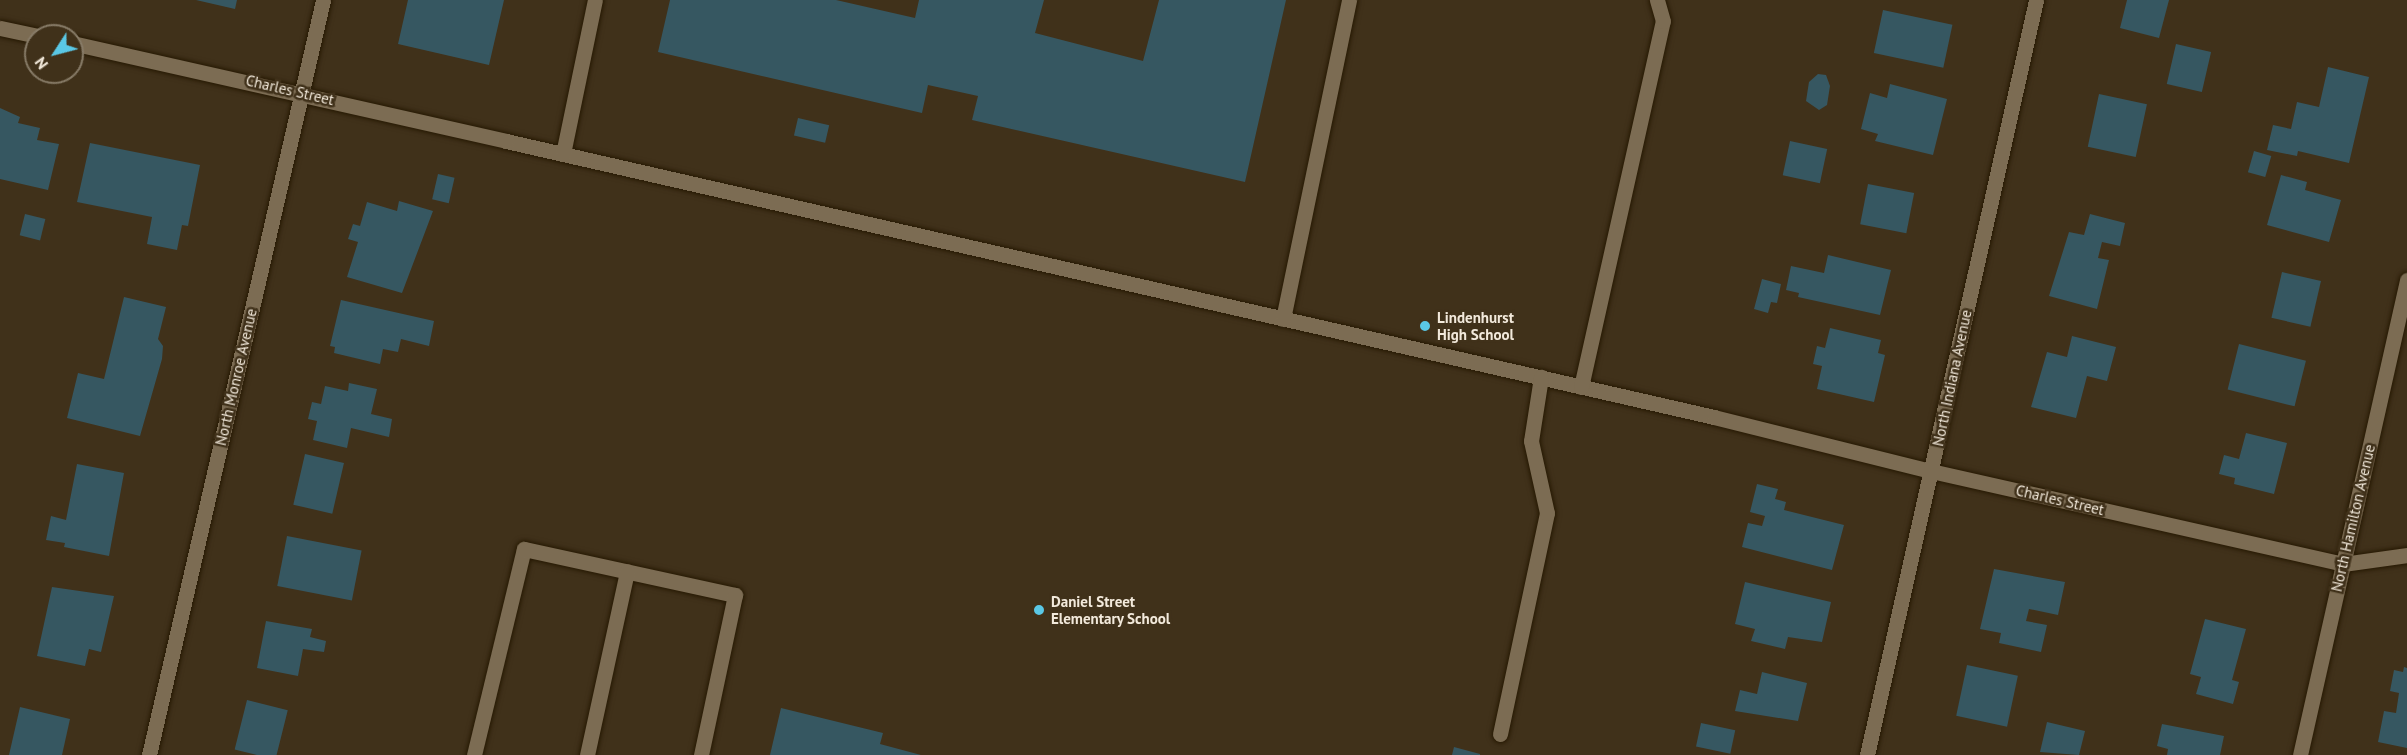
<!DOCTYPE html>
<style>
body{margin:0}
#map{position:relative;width:2407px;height:755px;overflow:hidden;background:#40311a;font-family:"PT Sans",sans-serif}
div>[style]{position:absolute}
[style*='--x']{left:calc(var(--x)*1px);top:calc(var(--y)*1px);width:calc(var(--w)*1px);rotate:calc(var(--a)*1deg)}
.building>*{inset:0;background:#365761;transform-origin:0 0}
.roads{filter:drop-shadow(0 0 2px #261903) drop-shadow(0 0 2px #261903)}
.service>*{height:15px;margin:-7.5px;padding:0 7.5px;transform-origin:7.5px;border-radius:7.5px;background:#7c6c53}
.minor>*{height:15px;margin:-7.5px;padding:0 7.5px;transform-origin:7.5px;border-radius:7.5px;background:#7c6c53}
.dots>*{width:16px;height:16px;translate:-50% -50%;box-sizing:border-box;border:3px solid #40311a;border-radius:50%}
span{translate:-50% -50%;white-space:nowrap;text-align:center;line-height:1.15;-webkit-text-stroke:5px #40311a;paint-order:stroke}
.street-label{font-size:15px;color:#f2e9db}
.poi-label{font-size:15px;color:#f2e9db;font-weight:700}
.left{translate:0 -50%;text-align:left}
.north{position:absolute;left:24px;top:24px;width:60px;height:60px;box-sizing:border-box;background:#40311a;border:2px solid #877b67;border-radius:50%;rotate:234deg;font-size:16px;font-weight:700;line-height:24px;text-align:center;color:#f2e9db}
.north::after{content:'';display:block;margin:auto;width:21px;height:27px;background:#5ac8e6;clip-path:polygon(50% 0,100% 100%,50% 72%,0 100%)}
</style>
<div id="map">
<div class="building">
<i style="clip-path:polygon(196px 0,237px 0,235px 9px)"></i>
<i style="clip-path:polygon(408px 0,504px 0,489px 65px,398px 44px)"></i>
<i style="clip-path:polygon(670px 0,836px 0,915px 18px,919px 0,1044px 0,1035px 33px,1143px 61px,1159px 0,1286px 0,1245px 182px,972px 120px,978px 96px,928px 85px,922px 113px,658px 52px)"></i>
<i style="clip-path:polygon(2127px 0,2169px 0,2159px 38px,2120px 28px)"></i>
<i style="left:1883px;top:10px;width:71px;height:44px;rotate:12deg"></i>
<i style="left:2176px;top:44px;width:36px;height:41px;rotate:13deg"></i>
<i style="clip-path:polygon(2328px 67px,2369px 77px,2349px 163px,2298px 151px,2297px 156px,2267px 150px,2273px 125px,2291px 129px,2297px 102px,2319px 107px)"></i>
<i style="clip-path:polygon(1818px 74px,1826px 75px,1830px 86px,1827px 105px,1819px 110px,1806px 101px,1809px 82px)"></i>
<i style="clip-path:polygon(1890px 84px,1947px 99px,1933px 155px,1875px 141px,1878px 134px,1861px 129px,1870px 93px,1887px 98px)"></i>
<i style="left:2099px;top:94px;width:49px;height:54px;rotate:12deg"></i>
<i style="clip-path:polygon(0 108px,20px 117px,18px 123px,40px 128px,37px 140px,59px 144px,48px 190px,0 179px)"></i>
<i style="left:798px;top:118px;width:32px;height:18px;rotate:13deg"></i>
<i style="left:1790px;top:141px;width:38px;height:35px;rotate:12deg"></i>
<i style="clip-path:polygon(90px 143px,200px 165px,188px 226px,182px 225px,177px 250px,147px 244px,152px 217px,77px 202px)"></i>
<i style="left:2254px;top:151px;width:18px;height:22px;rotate:16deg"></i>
<i style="left:438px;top:174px;width:17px;height:26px;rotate:13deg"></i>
<i style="clip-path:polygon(2281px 175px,2307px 182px,2305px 190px,2341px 200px,2329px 242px,2267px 225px)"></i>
<i style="left:1868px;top:184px;width:47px;height:41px;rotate:11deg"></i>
<i style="clip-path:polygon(399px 201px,433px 211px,402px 293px,347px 277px,358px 242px,348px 239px,353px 224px,360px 226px,367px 202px,397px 211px)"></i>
<i style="left:25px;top:214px;width:21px;height:22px;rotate:14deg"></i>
<i style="clip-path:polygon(2090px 214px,2125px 223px,2120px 246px,2102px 242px,2098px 258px,2109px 260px,2097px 309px,2049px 296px,2069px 232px,2084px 235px)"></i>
<i style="clip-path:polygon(1828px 255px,1891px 270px,1880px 315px,1798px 297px,1799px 293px,1786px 290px,1791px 266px,1824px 273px)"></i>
<i style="left:2282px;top:272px;width:40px;height:47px;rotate:13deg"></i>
<i style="clip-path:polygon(1762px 279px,1781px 284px,1777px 303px,1771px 302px,1768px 313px,1754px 309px)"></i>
<i style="clip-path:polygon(124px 297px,166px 307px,158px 339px,163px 346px,162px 359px,140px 436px,67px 418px,78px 373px,104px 379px)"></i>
<i style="clip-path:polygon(341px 300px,434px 321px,429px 346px,401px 339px,398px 352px,383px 349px,380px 364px,334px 353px,335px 347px,330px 346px)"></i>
<i style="clip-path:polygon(1830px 328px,1881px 340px,1878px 353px,1885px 355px,1874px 402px,1817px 389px,1822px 366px,1813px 364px,1817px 346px,1825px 348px)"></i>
<i style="clip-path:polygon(2072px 336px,2116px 347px,2107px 381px,2087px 376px,2076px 418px,2031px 407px,2047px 352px,2067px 357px)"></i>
<i style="left:2239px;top:344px;width:69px;height:47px;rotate:14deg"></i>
<i style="clip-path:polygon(349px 383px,377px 389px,371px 414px,392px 419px,389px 437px,351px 428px,347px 448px,313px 440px,317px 421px,308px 419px,312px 402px,321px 404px,325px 386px,348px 391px)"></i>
<i style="clip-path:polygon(2246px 433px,2287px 443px,2274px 494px,2234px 484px,2235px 478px,2219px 474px,2224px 455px,2239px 459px)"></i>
<i style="left:305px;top:454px;width:40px;height:52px;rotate:13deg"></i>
<i style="clip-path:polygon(77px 464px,124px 473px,109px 556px,64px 547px,65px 543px,46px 540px,51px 516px,66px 520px)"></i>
<i style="clip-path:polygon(1757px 484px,1778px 489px,1775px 499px,1786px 502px,1784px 510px,1844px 525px,1832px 570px,1742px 547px,1748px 523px,1762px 526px,1765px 516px,1750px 512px)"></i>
<i style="left:287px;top:536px;width:76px;height:51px;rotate:11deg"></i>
<i style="clip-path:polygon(1994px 569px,2065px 582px,2058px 615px,2029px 609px,2026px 621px,2047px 625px,2041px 652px,1999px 643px,2001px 633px,1980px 629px)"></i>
<i style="clip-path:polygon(1745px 582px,1831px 602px,1822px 642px,1788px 637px,1785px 649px,1751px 641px,1755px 629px,1735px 624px)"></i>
<i style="clip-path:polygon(52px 587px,114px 596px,101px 652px,89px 649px,85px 666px,37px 656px)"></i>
<i style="clip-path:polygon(2205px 619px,2246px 629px,2232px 680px,2239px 682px,2233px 704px,2196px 694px,2201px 677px,2190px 674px)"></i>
<i style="clip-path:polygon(266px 621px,312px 629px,310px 637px,326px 641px,324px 652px,303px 649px,298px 676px,257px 668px)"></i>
<i style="left:1967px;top:665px;width:52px;height:52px;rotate:12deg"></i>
<i style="clip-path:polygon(2404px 667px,2407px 668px,2407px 748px,2378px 742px,2384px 711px,2396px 713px,2399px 693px,2390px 691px,2394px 670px,2403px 672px)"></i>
<i style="clip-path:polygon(1762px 672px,1807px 683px,1798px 721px,1735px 711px,1740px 690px,1757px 694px)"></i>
<i style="left:247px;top:700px;width:42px;height:51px;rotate:14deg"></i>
<i style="clip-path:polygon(20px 707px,70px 719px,62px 755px,9px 755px)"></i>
<i style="clip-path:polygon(781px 708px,883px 733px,880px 744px,921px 755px,770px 755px)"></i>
<i style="clip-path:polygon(2047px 722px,2085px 731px,2079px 755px,2040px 752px)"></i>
<i style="left:1701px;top:723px;width:35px;height:24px;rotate:12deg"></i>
<i style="clip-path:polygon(2162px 724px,2224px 736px,2220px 755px,2167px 755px,2168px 749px,2157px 746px)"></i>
<i style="clip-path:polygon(1454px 747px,1480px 754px,1480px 755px,1452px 755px)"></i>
</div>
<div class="roads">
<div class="service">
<i style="--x:506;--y:141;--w:1239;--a:12.87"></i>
<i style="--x:563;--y:154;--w:157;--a:-78.3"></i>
<i style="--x:1283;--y:319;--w:326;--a:-78.3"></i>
<i style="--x:1581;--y:387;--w:375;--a:-77.4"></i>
<i style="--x:1663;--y:21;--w:22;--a:-106"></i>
<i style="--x:1500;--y:734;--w:226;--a:-78"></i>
<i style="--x:1547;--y:513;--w:74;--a:-102.5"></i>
<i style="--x:1531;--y:441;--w:65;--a:-81.1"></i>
<i style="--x:474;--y:755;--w:212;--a:-76.4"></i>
<i style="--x:524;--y:549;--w:216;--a:12.3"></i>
<i style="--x:735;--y:595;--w:164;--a:102"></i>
<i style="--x:587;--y:755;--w:188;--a:-77.7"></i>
</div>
<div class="minor">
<i style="--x:0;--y:28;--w:39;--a:12"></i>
<i style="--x:72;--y:43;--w:445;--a:12.7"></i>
<i style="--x:1714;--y:417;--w:224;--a:14"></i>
<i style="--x:1931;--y:471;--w:422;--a:12.7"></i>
<i style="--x:2343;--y:564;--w:65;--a:-8"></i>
<i style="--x:149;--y:755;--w:775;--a:-77.02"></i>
<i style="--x:1867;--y:755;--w:774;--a:-77.38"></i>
<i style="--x:2300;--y:755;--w:487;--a:-77.3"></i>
</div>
</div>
<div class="dots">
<i style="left:1425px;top:326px;background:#5ac8e6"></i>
<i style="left:1039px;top:610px;background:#5ac8e6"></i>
</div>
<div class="street-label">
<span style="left:290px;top:90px;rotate:13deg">Charles Street</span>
<span style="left:236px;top:377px;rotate:-77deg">North Monroe Avenue</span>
<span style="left:1952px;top:378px;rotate:-78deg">North Indiana Avenue</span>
<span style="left:2060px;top:500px;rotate:13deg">Charles Street</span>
<span style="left:2353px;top:518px;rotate:-77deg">North Hamilton Avenue</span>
</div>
<div class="poi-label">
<span class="left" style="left:1437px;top:326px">Lindenhurst<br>High School</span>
<span class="left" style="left:1051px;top:610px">Daniel Street<br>Elementary School</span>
</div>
<div class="north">N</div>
</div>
